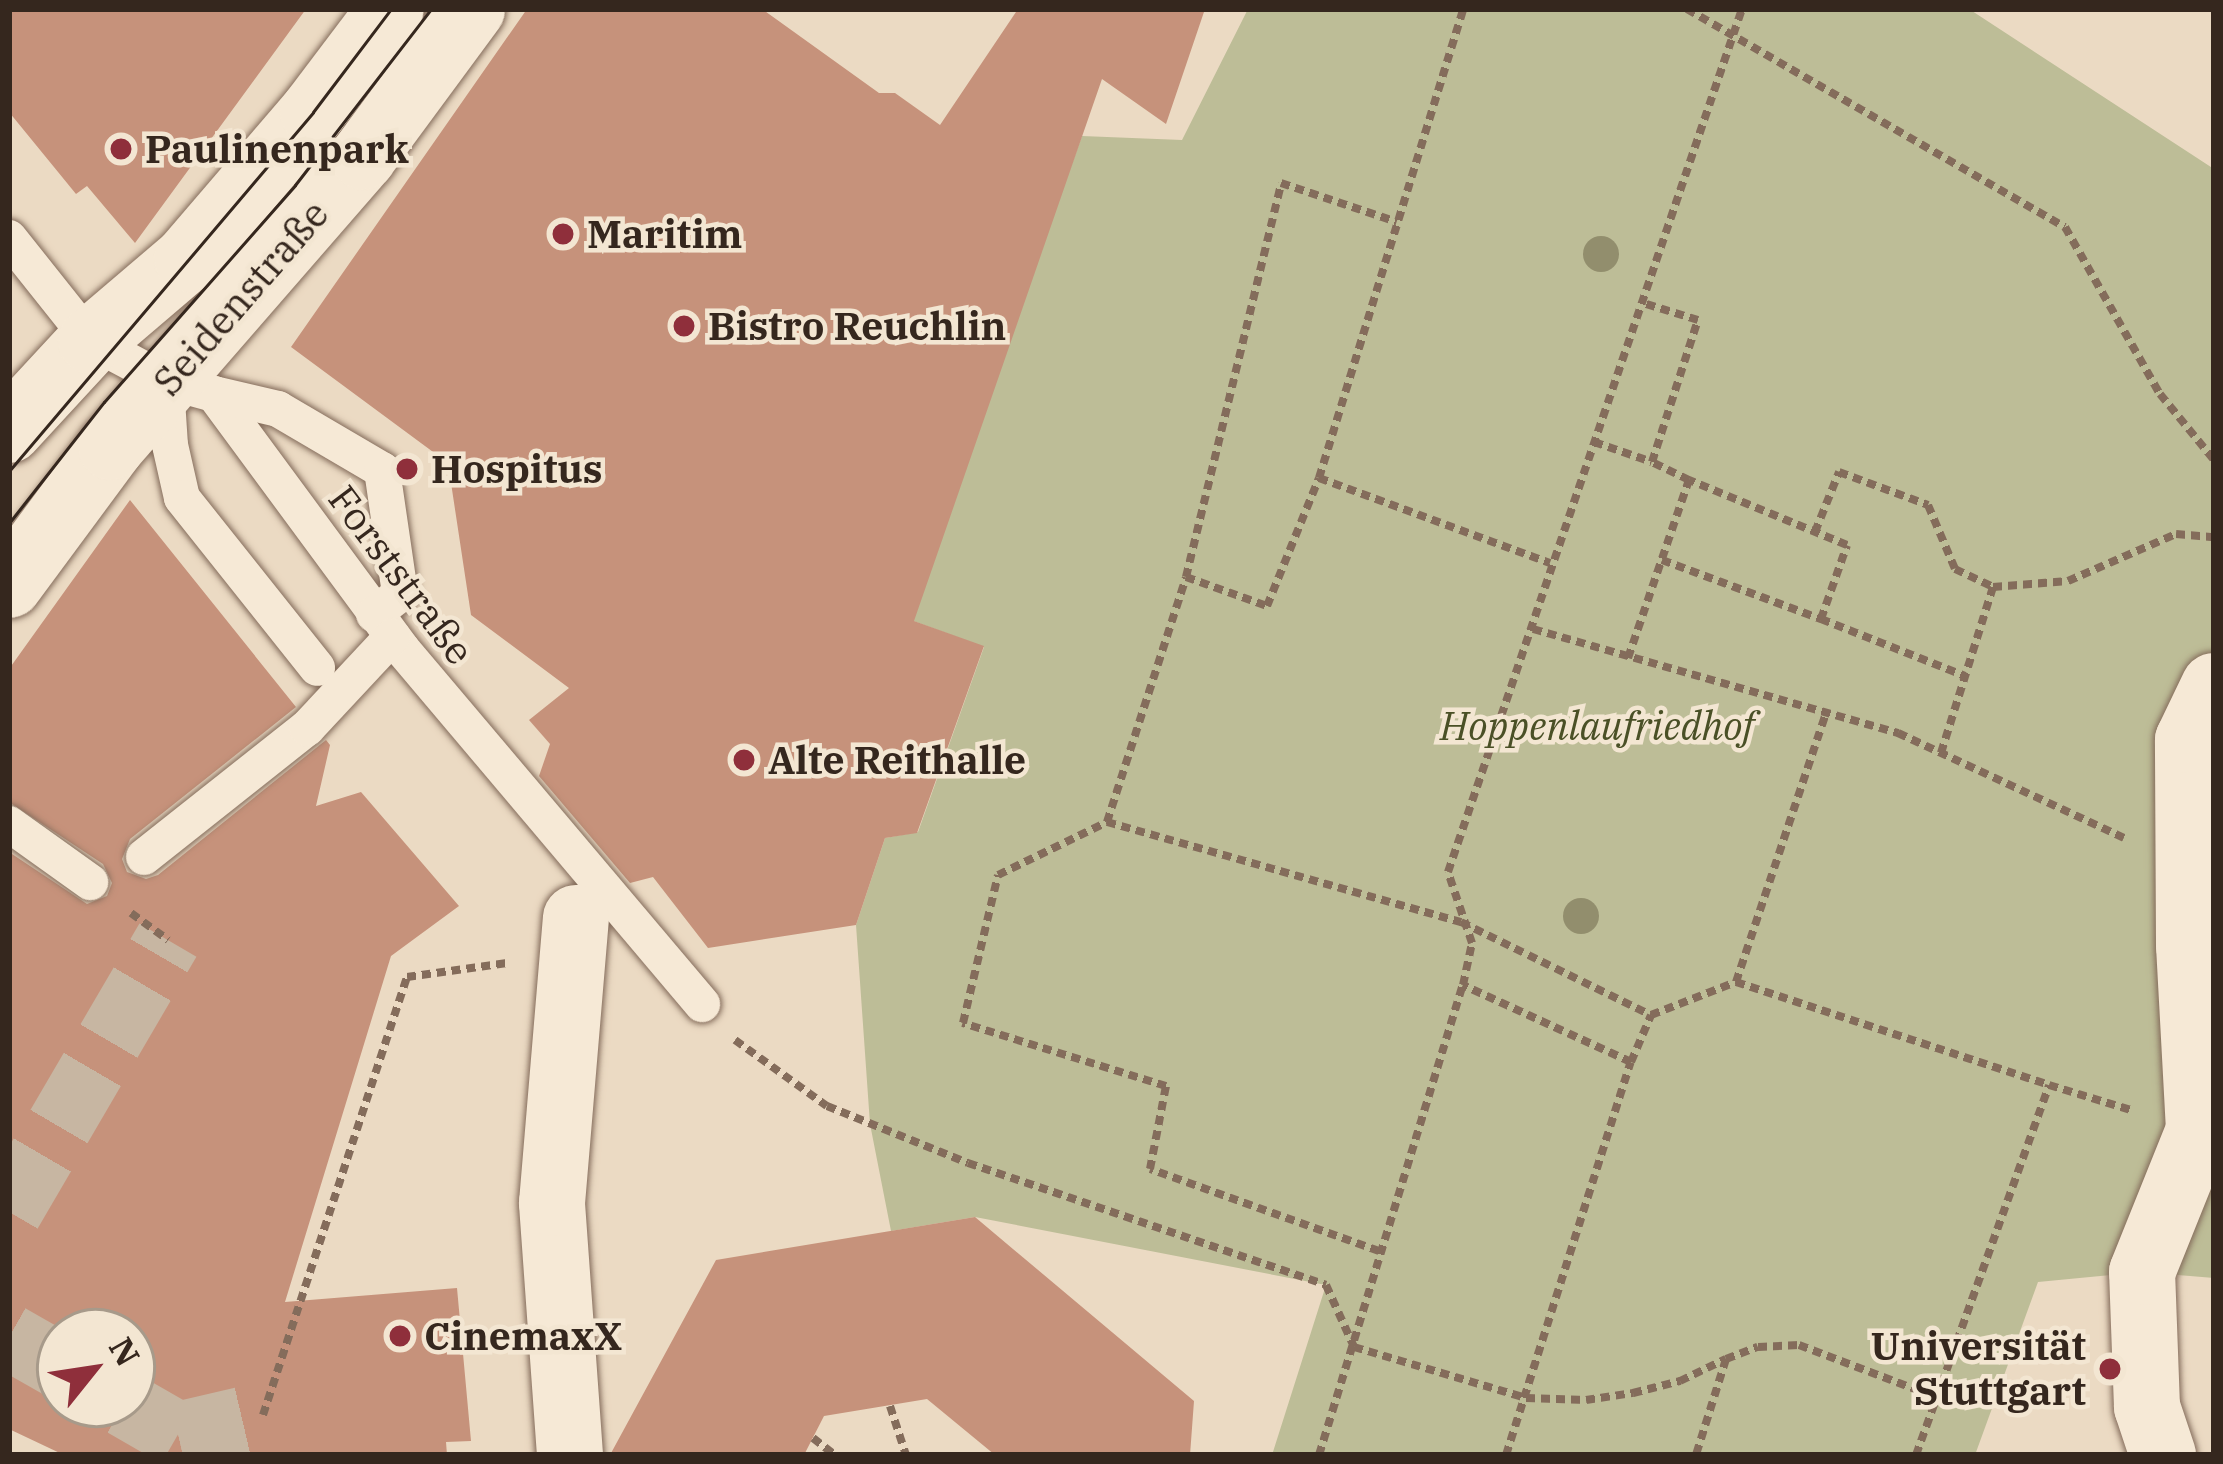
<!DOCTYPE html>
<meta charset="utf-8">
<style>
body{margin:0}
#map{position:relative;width:2223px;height:1464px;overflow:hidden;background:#ebdac3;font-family:"IBM Plex Serif",serif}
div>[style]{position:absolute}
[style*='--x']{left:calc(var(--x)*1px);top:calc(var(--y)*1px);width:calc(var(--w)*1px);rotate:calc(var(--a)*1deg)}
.cemetery>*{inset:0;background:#bdbd97}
.building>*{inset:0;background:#c6927b}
.street-tunnel>*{height:66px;margin-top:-33px;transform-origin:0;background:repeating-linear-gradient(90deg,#c7b6a2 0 66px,transparent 0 99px)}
.path>*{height:8px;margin-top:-4px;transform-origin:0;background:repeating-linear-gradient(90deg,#846c5b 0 9px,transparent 0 15px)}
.roads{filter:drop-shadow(0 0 3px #846c5b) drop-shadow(0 0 3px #846c5b)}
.lane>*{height:36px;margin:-18px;padding:0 18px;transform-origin:18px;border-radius:18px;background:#f6e9d6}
.street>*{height:66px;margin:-33px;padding:0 33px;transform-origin:33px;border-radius:33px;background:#f6e9d6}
.secondary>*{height:66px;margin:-33px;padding:0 33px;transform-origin:33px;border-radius:33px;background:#f6e9d6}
.tram>*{height:3px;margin:-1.5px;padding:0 1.5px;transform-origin:1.5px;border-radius:1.5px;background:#35271e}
.trees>*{width:36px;height:36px;margin:-18px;border-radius:50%;background:#928e6d}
.dots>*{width:33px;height:33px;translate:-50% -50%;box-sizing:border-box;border:6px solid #f3e6d2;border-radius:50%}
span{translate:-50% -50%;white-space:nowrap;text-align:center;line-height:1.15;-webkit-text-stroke:9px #f3e6d2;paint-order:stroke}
.poi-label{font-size:39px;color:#35271e;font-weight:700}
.left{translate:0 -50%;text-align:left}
.right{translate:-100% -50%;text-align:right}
.street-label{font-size:39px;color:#35271e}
.park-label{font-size:39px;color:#4a5026;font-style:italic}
.frame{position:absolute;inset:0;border:12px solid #35271e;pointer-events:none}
.north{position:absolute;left:36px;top:1308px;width:120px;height:120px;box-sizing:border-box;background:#f3e6d2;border:3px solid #a79a8a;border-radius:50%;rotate:60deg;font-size:33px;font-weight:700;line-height:48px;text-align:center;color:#35271e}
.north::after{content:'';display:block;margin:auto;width:42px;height:54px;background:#8f2f3b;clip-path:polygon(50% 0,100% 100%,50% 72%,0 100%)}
</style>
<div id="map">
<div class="cemetery">
<i style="clip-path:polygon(1248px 9px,1969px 9px,2214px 169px,2214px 1278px,2142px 1272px,2038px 1282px,1975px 1455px,1272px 1455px,1326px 1285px,975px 1217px,891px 1231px,870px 1124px,856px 925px,885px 838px,918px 832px,984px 647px,908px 619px,1082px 136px,1182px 140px)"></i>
</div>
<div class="building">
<i style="clip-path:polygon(9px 9px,306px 9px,135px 243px,87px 186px,76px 194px,9px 112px)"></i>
<i style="clip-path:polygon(527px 9px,762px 9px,879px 93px,895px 93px,940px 125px,1018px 9px,1205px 9px,1166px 124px,1102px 79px,914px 621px,984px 646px,917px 833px,885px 838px,856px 925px,708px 948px,653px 877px,630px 883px,539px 776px,550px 744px,529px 720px,569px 688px,471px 615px,448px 463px,291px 347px)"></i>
<i style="clip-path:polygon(evenodd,130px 500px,296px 707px,130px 839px,122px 859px,127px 872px,146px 879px,158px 875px,326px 740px,330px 745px,316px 806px,361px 792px,459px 906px,391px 956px,285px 1302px,457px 1288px,471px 1441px,446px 1442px,447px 1455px,64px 1455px,9px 1429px,9px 852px,87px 904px,107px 896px,112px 883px,103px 864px,9px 802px,9px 669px,130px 500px,60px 1332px,132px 1332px,132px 1404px,60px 1404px,60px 1332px)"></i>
<i style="clip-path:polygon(975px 1217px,1194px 1401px,1190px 1455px,995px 1455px,927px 1399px,824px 1416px,804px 1455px,610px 1455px,716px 1260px)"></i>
</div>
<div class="street-tunnel">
<i style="--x:9;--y:1212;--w:315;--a:-59.7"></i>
<i style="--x:9;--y:1337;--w:59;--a:29.6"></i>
<i style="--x:124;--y:1404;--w:62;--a:29.9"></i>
<i style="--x:178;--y:1435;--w:87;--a:-13.2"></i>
</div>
<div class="path">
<i style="--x:1687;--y:9;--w:436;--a:30"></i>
<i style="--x:2065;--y:227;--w:192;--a:60.4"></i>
<i style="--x:2160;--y:394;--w:85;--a:50.7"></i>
<i style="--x:1594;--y:442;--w:61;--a:19"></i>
<i style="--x:1652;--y:462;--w:149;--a:-72.1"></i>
<i style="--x:1698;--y:320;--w:58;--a:-162.8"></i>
<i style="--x:1319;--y:478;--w:491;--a:-72.9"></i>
<i style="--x:1815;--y:532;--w:65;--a:-68.2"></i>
<i style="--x:1839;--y:472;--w:95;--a:20.3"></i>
<i style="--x:1928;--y:505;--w:69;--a:67.1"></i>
<i style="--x:1955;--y:569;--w:42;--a:25.3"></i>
<i style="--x:1993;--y:587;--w:174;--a:107.4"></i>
<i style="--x:1662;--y:560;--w:170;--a:20.4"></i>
<i style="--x:1821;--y:619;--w:78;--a:-70.6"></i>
<i style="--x:1847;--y:545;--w:171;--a:-157.6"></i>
<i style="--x:1186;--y:577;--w:86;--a:19.7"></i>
<i style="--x:1267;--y:606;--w:138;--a:-67.9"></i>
<i style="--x:1319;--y:478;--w:246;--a:20.2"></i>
<i style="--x:1993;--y:587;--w:75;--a:-4.6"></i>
<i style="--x:2068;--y:581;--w:118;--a:-23.5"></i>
<i style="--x:2176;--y:534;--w:38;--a:5"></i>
<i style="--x:1821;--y:619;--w:155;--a:21.6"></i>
<i style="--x:1533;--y:629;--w:380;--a:15.9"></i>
<i style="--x:1898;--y:733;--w:249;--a:24.9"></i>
<i style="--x:1628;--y:658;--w:188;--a:-71.1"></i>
<i style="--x:1689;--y:480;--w:41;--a:-154.1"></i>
<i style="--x:1107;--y:822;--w:257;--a:-72.1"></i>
<i style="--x:1186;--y:577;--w:405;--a:-76.4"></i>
<i style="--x:1281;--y:183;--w:122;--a:18.6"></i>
<i style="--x:131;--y:913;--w:46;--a:36.1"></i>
<i style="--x:1736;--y:982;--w:330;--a:18.2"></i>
<i style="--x:735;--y:1040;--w:113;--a:35.7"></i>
<i style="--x:827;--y:1106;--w:152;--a:22"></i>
<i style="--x:968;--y:1163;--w:378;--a:18.8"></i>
<i style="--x:1326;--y:1285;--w:68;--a:65.7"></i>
<i style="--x:1354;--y:1347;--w:179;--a:16.5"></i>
<i style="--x:1526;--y:1398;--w:60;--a:1.9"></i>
<i style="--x:1586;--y:1400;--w:48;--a:-8.5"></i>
<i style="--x:1633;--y:1393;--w:49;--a:-14.3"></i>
<i style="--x:1680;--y:1381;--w:51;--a:-25.6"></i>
<i style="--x:1726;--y:1359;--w:101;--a:107.4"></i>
<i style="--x:1631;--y:1062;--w:51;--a:-66.9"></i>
<i style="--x:1651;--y:1015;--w:91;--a:-21.2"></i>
<i style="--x:1736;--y:982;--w:280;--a:-71.5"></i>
<i style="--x:1379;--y:1251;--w:243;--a:-160.3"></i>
<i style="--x:1150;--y:1169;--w:85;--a:-79.1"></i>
<i style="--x:1166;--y:1086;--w:213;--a:-162.8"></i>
<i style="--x:963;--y:1023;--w:152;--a:-76.7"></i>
<i style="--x:998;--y:875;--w:121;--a:-25.9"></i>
<i style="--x:1107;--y:822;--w:368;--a:15.8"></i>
<i style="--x:1461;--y:922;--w:212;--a:26.1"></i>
<i style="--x:1726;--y:1359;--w:34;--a:-21"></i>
<i style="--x:1758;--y:1347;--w:41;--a:-2.8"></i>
<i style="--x:1799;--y:1345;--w:147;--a:20.8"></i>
<i style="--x:890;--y:1406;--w:52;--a:71.9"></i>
<i style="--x:263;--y:1415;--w:461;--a:-71.8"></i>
<i style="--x:407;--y:977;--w:101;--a:-8"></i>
<i style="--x:813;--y:1438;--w:28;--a:38"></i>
<i style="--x:1319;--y:1455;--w:492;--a:-73"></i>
<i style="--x:1506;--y:1455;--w:412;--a:-72.4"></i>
<i style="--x:1631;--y:1062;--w:185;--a:-155.4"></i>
<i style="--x:1463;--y:985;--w:43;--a:-77.9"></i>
<i style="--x:1472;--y:943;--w:75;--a:-108.7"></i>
<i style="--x:1448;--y:872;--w:912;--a:-71.19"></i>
<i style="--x:1916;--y:1455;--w:393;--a:-70.2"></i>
<i style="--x:2049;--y:1085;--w:86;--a:17"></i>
</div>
<div class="roads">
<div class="lane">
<i style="--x:9;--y:238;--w:132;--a:51.5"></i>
<i style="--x:91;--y:341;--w:85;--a:28.1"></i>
<i style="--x:166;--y:381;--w:50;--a:15.2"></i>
<i style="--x:214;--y:394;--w:317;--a:53.6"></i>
<i style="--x:402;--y:649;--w:465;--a:49.8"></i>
<i style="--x:166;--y:385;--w:60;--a:86.2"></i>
<i style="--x:170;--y:445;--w:54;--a:77.2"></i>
<i style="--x:182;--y:498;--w:217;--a:51.5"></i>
<i style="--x:214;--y:394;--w:66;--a:13.2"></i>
<i style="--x:278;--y:409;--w:121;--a:30.4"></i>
<i style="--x:382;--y:470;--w:125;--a:81.7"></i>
<i style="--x:400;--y:594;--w:33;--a:142"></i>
<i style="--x:9;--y:824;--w:100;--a:35.6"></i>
<i style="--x:144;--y:857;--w:208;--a:-38.4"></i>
<i style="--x:307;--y:728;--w:125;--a:-47"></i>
</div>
<div class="street">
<i style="--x:570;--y:1455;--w:253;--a:-94.1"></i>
<i style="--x:552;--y:1203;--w:286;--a:-85.2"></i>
<i style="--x:2163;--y:1455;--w:51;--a:-108.4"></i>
<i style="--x:2147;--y:1407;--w:135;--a:-92.1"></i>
<i style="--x:2142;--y:1272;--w:153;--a:-68.1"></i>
<i style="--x:2199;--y:1130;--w:184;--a:-93.1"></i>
<i style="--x:2189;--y:946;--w:206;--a:-90.3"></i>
<i style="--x:2188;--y:740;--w:60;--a:-64.3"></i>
</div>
<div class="secondary">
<i style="--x:9;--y:430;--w:121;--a:-47.3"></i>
<i style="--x:91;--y:341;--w:126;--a:-40.5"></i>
<i style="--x:187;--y:259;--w:194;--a:-49.4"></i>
<i style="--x:313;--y:112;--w:129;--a:-52.9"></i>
<i style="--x:9;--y:585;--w:172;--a:-53.5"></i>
<i style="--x:111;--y:447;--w:384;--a:-49"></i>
<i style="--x:363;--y:157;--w:184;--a:-53.6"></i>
</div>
</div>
<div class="tram">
<i style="--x:9;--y:471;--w:470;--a:-49.7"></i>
<i style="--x:313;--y:112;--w:129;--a:-52.9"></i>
<i style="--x:9;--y:523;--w:154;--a:-51.9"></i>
<i style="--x:104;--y:402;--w:289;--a:-48.6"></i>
<i style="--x:295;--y:185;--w:222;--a:-52.3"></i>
</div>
<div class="trees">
<i style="left:1601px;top:254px"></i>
<i style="left:1581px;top:916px"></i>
</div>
<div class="dots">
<i style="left:121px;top:149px;background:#8f2f3b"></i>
<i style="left:563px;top:234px;background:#8f2f3b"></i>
<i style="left:684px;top:326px;background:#8f2f3b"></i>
<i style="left:407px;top:469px;background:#8f2f3b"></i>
<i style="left:744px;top:760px;background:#8f2f3b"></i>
<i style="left:400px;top:1336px;background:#8f2f3b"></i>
<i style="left:2110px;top:1369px;background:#8f2f3b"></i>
</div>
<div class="poi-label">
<span class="left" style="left:145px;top:149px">Paulinenpark</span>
<span class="left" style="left:587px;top:234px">Maritim</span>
<span class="left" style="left:708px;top:326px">Bistro Reuchlin</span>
<span class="left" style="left:431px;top:469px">Hospitus</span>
<span class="left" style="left:768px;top:760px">Alte Reithalle</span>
<span class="left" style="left:424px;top:1336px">CinemaxX</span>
<span class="right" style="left:2086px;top:1369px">Universität<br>Stuttgart</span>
</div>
<div class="street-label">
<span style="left:241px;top:298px;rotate:-49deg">Seidenstraße</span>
<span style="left:401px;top:575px;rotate:53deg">Forststraße</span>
</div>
<div class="park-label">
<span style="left:1597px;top:726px">Hoppenlaufriedhof</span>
</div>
<div class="frame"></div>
<div class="north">N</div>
</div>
